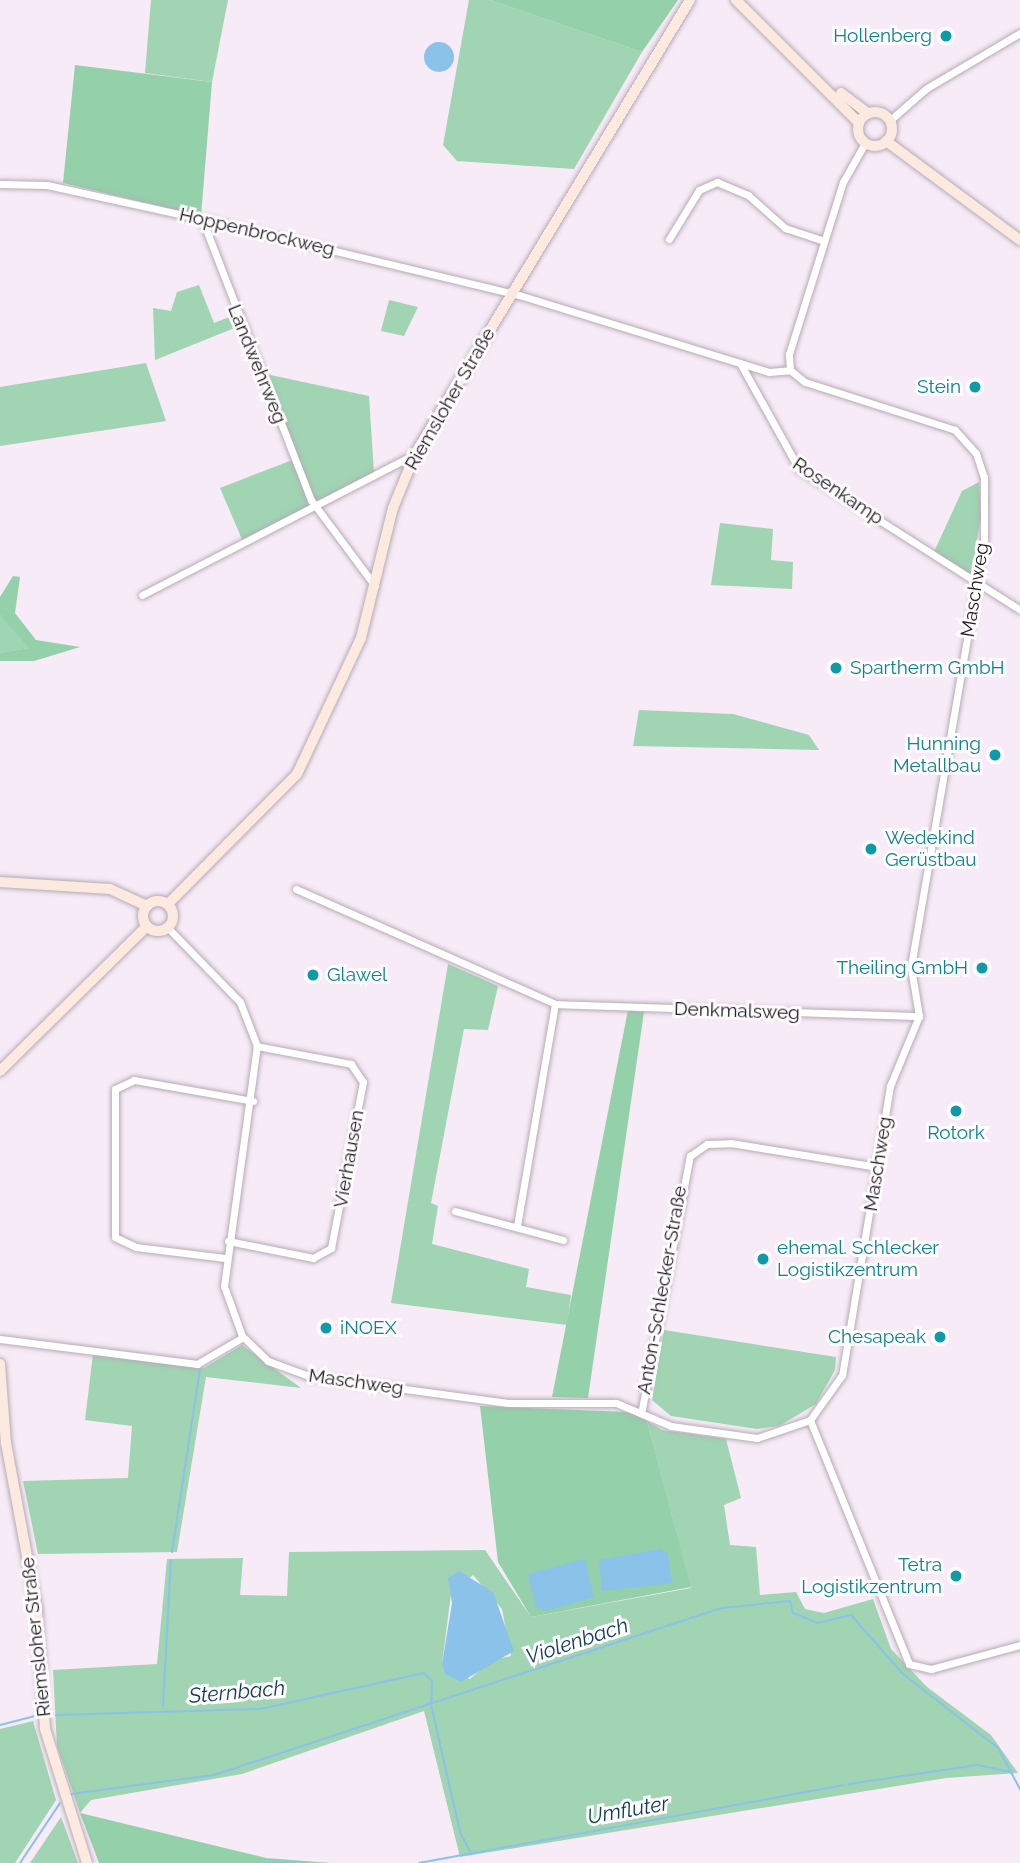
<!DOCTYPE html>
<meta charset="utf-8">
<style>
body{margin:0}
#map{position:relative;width:1020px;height:1863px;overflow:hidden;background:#f6ebf6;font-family:Raleway,sans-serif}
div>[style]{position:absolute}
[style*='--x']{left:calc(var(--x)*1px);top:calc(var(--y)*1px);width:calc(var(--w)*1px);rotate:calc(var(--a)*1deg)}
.green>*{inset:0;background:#a0d4b3}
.forest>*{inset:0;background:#94d0aa}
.water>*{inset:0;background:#8ac2e9}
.round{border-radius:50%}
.stream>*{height:2px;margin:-1px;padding:0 1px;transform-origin:1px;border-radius:1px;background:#8ac2e9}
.roads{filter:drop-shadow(0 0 2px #b6abb6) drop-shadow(0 0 2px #b6abb6)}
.minor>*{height:7px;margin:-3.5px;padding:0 3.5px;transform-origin:3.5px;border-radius:3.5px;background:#fff}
.secondary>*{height:10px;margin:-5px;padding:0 5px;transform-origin:5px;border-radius:5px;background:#fce9df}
.secondary>.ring{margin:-5px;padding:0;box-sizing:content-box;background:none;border:10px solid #fce9df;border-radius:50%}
.dots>*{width:19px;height:19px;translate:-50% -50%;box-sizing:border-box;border:4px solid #fefbfd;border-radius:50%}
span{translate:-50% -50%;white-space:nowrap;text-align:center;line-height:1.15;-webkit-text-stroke:6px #fefbfd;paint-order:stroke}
.culture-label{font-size:19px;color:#0d838f}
.right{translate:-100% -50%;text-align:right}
.left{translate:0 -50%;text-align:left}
.street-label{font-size:19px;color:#1d191d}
.water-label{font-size:21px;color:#0e3b56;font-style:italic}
</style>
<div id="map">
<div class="green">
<i style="clip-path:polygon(151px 0,228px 0,212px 82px,145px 73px)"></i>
<i style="clip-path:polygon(469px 0,490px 0,642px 52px,574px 169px,457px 161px,443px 145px)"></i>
<i style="clip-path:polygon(199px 285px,214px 323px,237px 314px,242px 325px,155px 360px,153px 308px,171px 311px,177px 292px)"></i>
<i style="clip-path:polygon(389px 300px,418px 307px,404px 336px,381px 331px)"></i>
<i style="clip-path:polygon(146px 363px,166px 421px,0 446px,0 387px)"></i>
<i style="clip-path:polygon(261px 373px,369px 396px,374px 473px,244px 544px,220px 488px,295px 459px)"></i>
<i style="clip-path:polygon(979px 482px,981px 516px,971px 575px,934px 552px,962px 491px)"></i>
<i style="clip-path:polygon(720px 523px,773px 529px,771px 560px,793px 562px,792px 589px,711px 585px)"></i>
<i style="clip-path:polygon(0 615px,14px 628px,30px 648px,0 653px)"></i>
<i style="clip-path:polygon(639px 710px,733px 714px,809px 735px,819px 750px,633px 746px)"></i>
<i style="clip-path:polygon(448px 964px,498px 986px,488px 1030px,464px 1029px,431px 1203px,438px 1206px,432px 1244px,529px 1269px,526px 1287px,571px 1295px,567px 1325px,391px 1303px)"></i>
<i style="clip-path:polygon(664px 1330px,836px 1357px,835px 1370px,816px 1404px,779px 1426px,757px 1429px,671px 1416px,652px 1400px)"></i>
<i style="clip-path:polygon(242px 1345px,301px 1388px,206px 1377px,177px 1552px,38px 1554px,23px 1481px,128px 1478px,132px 1426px,85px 1420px,93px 1354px,204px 1368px)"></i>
<i style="clip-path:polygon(evenodd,647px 1421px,662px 1430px,726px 1439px,741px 1498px,724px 1505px,730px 1545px,756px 1547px,760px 1595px,796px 1592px,805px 1609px,824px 1613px,873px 1599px,891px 1649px,927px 1687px,991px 1735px,1018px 1773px,946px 1778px,460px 1857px,424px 1711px,242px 1774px,91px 1800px,80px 1813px,57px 1746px,53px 1670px,157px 1664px,167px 1559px,243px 1558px,240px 1595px,287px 1596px,289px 1552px,485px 1550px,531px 1617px,691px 1588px,647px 1421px,473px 1575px,502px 1609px,511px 1656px,492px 1660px,470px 1679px,442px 1664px,451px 1594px,473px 1575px)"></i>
<i style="clip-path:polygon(33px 1721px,56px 1800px,15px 1863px,0 1863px,0 1729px)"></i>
<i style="clip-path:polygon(61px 1817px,78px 1863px,30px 1863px)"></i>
</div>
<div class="forest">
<i style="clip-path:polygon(490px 0,678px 0,642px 52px)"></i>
<i style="clip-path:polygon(75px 65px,212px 82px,201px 216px,63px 183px)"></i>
<i style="clip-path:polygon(13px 576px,20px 577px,15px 613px,36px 640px,80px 647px,34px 661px,0 661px,0 653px,29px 648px,0 615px,0 597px)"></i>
<i style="clip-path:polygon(628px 1010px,644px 1012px,588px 1398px,552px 1397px)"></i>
<i style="clip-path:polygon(480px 1406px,628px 1412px,647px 1421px,691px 1587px,531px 1617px,498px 1562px)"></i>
<i style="clip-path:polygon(80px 1813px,266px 1858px,331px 1863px,99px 1863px)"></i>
</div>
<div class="water">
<i class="round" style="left:424px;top:42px;width:30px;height:30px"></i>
<i style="clip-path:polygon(660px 1549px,668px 1554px,672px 1583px,602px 1591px,599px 1560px)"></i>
<i style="clip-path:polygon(585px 1559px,594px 1597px,546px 1611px,536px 1607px,528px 1574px)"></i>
<i style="clip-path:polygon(459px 1571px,493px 1592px,514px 1651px,461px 1682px,445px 1674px,442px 1664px,452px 1603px,448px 1578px)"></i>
</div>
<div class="stream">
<i style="--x:172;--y:1552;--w:184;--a:-81.3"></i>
<i style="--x:163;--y:1706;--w:146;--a:-86.9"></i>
<i style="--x:56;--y:1715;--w:204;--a:-1.7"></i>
<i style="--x:260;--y:1709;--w:168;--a:-12.4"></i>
<i style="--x:424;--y:1673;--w:11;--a:45"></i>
<i style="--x:432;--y:1681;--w:24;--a:92"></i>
<i style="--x:431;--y:1705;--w:130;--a:77.1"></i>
<i style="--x:460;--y:1832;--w:25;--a:63"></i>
<i style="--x:0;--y:1725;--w:40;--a:-14.4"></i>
<i style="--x:849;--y:1784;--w:130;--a:-8.4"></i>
<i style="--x:978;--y:1765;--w:33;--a:12"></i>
<i style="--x:71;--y:1794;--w:144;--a:-7.6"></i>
<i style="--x:214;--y:1775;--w:534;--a:-18.23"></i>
<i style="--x:721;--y:1608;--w:69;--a:-5.8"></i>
<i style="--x:790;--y:1601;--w:12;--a:76"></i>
<i style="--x:793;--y:1613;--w:27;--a:22"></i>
<i style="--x:818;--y:1623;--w:34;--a:-14"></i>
<i style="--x:851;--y:1615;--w:79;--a:48.6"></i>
<i style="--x:903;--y:1674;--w:120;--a:37.9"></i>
<i style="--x:998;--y:1748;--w:47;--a:61.8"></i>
<i style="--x:20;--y:1863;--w:72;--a:-56.3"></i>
<i style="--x:265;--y:1863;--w:36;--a:0"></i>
<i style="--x:419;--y:1863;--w:431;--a:-10.4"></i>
</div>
<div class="roads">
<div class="minor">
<i style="--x:889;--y:121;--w:50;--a:-41"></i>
<i style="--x:927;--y:88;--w:108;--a:-30.6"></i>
<i style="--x:0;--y:184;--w:47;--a:1.2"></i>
<i style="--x:47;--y:185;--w:159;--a:12.4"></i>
<i style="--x:202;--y:219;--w:326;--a:13.5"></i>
<i style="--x:519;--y:295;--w:262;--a:17.1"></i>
<i style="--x:769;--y:372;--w:21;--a:-5"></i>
<i style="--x:790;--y:370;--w:19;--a:39"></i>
<i style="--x:805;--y:382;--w:157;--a:17.7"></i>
<i style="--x:955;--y:430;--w:31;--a:48"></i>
<i style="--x:976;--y:453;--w:25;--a:72"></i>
<i style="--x:984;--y:477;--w:62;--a:90"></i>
<i style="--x:984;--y:539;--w:435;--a:99.7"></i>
<i style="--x:911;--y:968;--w:49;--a:80.5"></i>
<i style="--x:919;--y:1016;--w:76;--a:112.5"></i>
<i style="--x:890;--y:1086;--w:293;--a:99.4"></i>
<i style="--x:842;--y:1375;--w:55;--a:125.4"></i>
<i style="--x:810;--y:1420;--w:56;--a:161.2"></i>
<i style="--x:757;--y:1438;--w:87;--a:-172.1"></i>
<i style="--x:671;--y:1426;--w:60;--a:-157.3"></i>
<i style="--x:616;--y:1403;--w:108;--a:180"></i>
<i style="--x:508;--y:1403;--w:201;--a:-172.3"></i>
<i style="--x:309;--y:1376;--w:44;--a:-159.9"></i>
<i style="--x:268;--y:1361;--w:36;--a:-136"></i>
<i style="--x:242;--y:1336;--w:53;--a:-109.8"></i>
<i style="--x:224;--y:1286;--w:242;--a:-82.2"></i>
<i style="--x:257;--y:1046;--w:47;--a:-111.1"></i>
<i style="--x:240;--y:1002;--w:103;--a:-134.2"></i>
<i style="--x:202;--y:219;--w:301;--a:68.8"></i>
<i style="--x:311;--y:500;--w:107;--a:53.3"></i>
<i style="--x:669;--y:239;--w:57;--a:-58.5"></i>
<i style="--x:699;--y:190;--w:20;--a:-24"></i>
<i style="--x:717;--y:182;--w:34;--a:23"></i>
<i style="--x:748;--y:195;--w:50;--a:41.7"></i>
<i style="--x:785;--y:228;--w:41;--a:18.4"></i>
<i style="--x:740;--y:363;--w:121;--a:60.9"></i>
<i style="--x:799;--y:469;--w:262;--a:32.5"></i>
<i style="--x:790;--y:370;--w:16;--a:-94"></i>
<i style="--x:789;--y:354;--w:180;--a:-72.6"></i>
<i style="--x:843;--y:182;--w:45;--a:-60.6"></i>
<i style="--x:142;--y:595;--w:307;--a:-27.3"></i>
<i style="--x:296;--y:889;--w:283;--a:23.9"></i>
<i style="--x:555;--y:1004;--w:364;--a:1.9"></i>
<i style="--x:455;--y:1211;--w:112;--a:15"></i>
<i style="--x:517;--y:1226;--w:225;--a:-80.3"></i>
<i style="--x:228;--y:1241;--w:87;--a:11.3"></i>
<i style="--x:313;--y:1258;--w:21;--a:-29"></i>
<i style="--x:331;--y:1248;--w:169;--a:-79.1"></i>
<i style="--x:363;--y:1082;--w:22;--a:-124"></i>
<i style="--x:351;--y:1064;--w:96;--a:-169.2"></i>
<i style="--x:225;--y:1258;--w:90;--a:-173"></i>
<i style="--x:136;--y:1247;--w:23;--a:-155"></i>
<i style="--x:115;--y:1237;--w:148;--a:-90"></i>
<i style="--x:115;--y:1089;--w:21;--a:-25"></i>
<i style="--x:134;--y:1080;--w:121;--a:10"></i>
<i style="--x:0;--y:1339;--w:199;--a:7.2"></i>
<i style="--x:197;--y:1364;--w:53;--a:-30.4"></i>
<i style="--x:642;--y:1409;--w:258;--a:-79.3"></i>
<i style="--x:690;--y:1156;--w:21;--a:-35"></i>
<i style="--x:707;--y:1144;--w:24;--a:-2"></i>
<i style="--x:731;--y:1143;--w:148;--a:9.3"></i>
<i style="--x:810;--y:1420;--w:263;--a:67.9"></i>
<i style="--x:909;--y:1664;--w:23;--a:13"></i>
<i style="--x:931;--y:1669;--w:92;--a:-15.1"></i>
</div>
<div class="secondary">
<i style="--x:736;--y:0;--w:174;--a:45"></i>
<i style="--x:841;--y:93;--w:34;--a:37"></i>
<i class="ring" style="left:858px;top:112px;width:24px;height:24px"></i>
<i style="--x:886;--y:141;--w:167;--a:36.5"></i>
<i style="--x:0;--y:882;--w:110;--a:3.6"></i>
<i style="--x:110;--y:889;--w:41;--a:24.7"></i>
<i class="ring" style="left:143px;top:901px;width:20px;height:20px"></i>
<i style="--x:168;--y:904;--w:183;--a:-45.2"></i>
<i style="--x:297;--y:774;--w:150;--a:-64.8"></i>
<i style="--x:361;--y:638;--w:134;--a:-76.2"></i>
<i style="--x:393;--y:508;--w:58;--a:-67.8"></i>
<i style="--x:415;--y:454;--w:531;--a:-58.8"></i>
<i style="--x:0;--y:1071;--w:206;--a:-44.6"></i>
<i style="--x:0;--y:1364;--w:79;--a:85.7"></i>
<i style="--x:6;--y:1443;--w:171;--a:79.5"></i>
<i style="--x:37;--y:1611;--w:118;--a:86.1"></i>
<i style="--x:45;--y:1729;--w:140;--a:72.6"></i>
</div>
</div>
<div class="dots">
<i style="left:946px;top:36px;background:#0f9aa8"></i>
<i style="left:975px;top:387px;background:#0f9aa8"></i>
<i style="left:836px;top:668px;background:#0f9aa8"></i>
<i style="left:995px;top:755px;background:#0f9aa8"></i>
<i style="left:871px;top:849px;background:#0f9aa8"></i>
<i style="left:982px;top:968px;background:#0f9aa8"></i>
<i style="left:313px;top:975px;background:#0f9aa8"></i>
<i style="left:956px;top:1111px;background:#0f9aa8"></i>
<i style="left:763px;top:1259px;background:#0f9aa8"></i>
<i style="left:326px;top:1328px;background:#0f9aa8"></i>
<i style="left:940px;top:1337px;background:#0f9aa8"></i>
<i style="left:956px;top:1576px;background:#0f9aa8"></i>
</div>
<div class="culture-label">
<span class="right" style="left:932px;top:36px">Hollenberg</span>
<span class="right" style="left:961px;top:387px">Stein</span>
<span class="left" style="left:850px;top:668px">Spartherm GmbH</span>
<span class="right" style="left:981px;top:755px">Hunning<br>Metallbau</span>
<span class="left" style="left:885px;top:849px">Wedekind<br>Gerüstbau</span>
<span class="right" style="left:968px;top:968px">Theiling GmbH</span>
<span class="left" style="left:327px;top:975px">Glawel</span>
<span style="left:956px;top:1133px">Rotork</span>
<span class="left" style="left:777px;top:1259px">ehemal. Schlecker<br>Logistikzentrum</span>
<span class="left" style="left:340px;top:1328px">iNOEX</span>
<span class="right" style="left:926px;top:1337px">Chesapeak</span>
<span class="right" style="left:942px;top:1576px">Tetra<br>Logistikzentrum</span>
</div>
<div class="street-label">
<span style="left:257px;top:232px;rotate:13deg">Hoppenbrockweg</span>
<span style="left:257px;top:364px;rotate:68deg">Landwehrweg</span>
<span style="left:450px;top:399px;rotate:-60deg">Riemsloher Straße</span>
<span style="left:838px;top:491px;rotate:34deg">Rosenkamp</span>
<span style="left:975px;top:590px;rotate:-81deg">Maschweg</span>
<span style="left:737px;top:1011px;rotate:2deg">Denkmalsweg</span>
<span style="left:349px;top:1159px;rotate:-80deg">Vierhausen</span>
<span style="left:878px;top:1164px;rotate:-81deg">Maschweg</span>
<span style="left:662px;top:1290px;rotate:-80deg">Anton-Schlecker-Straße</span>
<span style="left:356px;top:1382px;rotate:8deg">Maschweg</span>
<span style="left:36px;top:1637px;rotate:-96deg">Riemsloher Straße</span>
</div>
<div class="water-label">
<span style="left:577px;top:1641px;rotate:-18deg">Violenbach</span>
<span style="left:237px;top:1692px;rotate:-5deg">Sternbach</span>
<span style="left:628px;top:1810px;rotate:-10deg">Umfluter</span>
</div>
</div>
